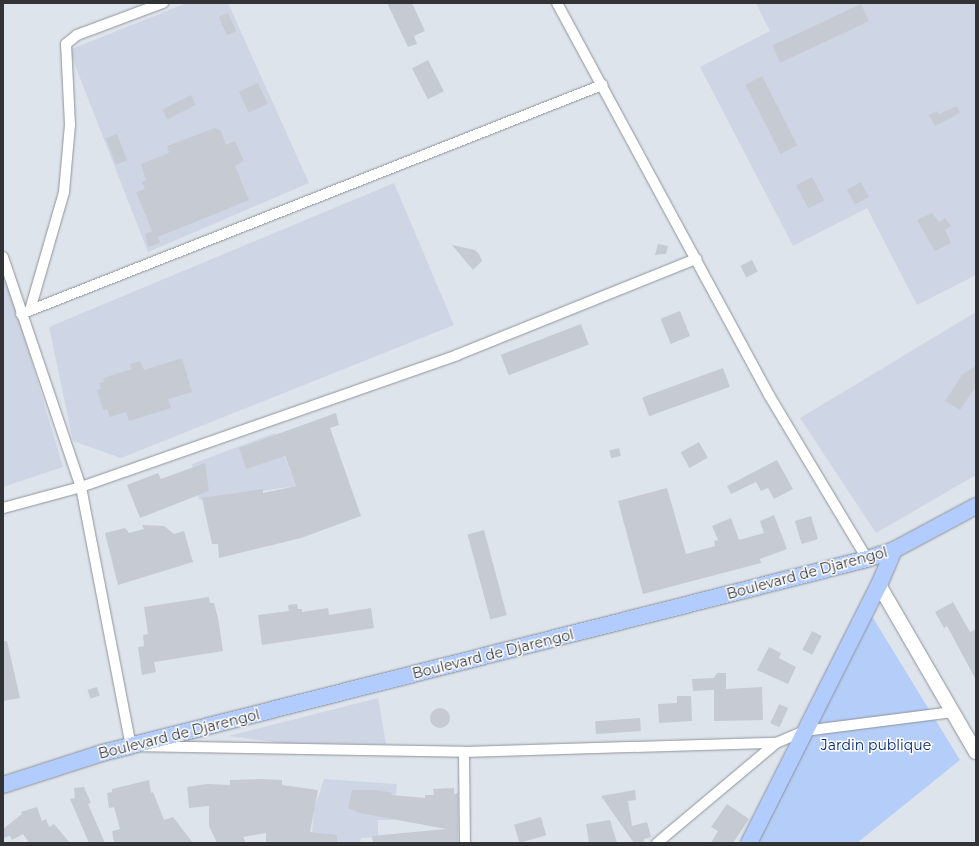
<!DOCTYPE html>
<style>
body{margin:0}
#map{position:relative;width:979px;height:846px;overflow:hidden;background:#dee4ec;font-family:Montserrat,sans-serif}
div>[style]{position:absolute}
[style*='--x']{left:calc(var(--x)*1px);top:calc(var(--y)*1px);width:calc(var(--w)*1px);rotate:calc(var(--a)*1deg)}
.built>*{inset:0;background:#ced6e5}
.green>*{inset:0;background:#b5cef9}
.building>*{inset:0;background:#c6cad3;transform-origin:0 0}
.round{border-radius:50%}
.roads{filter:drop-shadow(0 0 1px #8e939b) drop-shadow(0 0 1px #8e939b)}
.street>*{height:10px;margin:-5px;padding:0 5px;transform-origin:5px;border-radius:5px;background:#fff}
.secondary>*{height:14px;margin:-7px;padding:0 7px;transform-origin:7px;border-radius:7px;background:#fff}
.primary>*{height:16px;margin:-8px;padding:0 8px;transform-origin:8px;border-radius:8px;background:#b1ccfd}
span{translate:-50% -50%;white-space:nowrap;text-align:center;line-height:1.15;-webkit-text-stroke:3px #fff;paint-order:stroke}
.street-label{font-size:14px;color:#323337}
.park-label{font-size:14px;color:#002671}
.frame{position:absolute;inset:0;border:4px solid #323337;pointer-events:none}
</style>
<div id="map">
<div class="built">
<i style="clip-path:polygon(187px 3px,228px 3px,309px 183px,148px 252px,69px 50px)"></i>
<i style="clip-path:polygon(756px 3px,976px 3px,976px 275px,917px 305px,867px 208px,793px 246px,700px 67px,770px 31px)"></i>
<i style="clip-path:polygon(394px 183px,454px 325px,121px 458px,73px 441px,49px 327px)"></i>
<i style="clip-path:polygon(3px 264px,63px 467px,3px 487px)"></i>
<i style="clip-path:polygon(976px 312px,976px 475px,876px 533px,800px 418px)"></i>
<i style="clip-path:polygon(275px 433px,296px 486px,199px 500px,192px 464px)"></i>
<i style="clip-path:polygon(378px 698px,386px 744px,283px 743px,228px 736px)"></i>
<i style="clip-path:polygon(324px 779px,397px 784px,393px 820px,378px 820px,378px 837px,361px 838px,360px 843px,311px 843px,314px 809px)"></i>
</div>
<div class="green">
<i style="clip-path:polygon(870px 613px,960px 760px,857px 843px,758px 843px)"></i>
</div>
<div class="building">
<i style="clip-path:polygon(387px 3px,412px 3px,425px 31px,414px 36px,417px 44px,408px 47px)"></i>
<i style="left:861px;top:4px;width:19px;height:98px;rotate:65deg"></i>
<i style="left:228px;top:13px;width:20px;height:10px;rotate:66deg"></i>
<i style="left:428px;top:60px;width:35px;height:18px;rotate:63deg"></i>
<i style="left:762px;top:76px;width:78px;height:19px;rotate:63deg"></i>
<i style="left:258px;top:83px;width:23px;height:21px;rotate:65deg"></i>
<i style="left:191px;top:95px;width:11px;height:32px;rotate:63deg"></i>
<i style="clip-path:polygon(957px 106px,960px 113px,935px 126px,929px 115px,937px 111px,939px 114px)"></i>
<i style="clip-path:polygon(215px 128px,221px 131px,226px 145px,235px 141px,244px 161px,235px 166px,249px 200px,158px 237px,160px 243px,148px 247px,145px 234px,152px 231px,136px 192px,145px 189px,142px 182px,146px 180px,141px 164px,169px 153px,167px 146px)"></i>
<i style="left:117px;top:134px;width:28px;height:12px;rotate:69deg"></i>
<i style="left:812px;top:177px;width:26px;height:18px;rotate:62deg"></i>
<i style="left:861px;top:182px;width:17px;height:16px;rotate:62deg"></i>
<i style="clip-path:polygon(932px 213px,939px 222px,945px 218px,951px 226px,945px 230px,951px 243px,935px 251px,917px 220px)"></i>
<i style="clip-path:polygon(658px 244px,668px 246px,666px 254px,655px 255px)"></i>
<i style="clip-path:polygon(452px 245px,475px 250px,479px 254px,482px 261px,473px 270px)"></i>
<i style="left:752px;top:260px;width:13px;height:13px;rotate:63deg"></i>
<i style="left:680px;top:311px;width:27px;height:21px;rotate:68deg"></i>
<i style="left:581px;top:324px;width:22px;height:86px;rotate:69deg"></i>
<i style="clip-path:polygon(182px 358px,192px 392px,168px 399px,171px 408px,129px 421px,126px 412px,110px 417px,107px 409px,103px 410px,97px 390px,101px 389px,99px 383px,104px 382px,103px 378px,132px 369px,130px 364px,140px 361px,144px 370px)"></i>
<i style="clip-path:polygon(976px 366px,976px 386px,960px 410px,945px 401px,962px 375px)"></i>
<i style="left:723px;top:368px;width:20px;height:86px;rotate:70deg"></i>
<i style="clip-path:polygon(336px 413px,339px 425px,330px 428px,361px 516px,301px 538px,219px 558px,218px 544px,212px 544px,202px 498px,263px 489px,263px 493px,296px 486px,285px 456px,246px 469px,239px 448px)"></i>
<i style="left:699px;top:442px;width:18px;height:21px;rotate:61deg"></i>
<i style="left:619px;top:448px;width:8px;height:10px;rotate:76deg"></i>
<i style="clip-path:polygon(777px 460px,793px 489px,774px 499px,768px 488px,761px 491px,756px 482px,731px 494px,727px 486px)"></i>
<i style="clip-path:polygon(205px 463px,209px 491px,140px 518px,127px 485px,158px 473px,161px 479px)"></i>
<i style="clip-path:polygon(667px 488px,686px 554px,715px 546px,714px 541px,718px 540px,712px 526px,731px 518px,739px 540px,764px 533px,760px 521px,774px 515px,787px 549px,760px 559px,761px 563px,643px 594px,618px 501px)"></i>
<i style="left:811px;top:516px;width:24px;height:17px;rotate:73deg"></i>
<i style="clip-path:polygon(142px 525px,164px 526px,174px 534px,184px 531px,193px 562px,118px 585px,105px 533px,125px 528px,129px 533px,144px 529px)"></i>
<i style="left:484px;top:530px;width:88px;height:17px;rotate:75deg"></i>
<i style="clip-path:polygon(209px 597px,210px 603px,214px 603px,218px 618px,223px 651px,154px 662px,156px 672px,142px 675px,138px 647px,144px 646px,143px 635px,148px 634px,144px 607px)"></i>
<i style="clip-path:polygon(953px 602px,970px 632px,976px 629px,976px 680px,947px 626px,944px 628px,935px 612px)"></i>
<i style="clip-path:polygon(297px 604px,298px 609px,302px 609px,302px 612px,328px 608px,329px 615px,371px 608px,374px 628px,262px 645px,258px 615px,289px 611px,288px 605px)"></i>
<i style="left:812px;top:631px;width:11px;height:21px;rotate:27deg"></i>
<i style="clip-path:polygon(3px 641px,7px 641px,20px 698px,3px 701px)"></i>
<i style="clip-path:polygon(769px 647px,781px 653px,779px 658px,796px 667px,788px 684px,757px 670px)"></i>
<i style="clip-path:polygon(717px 673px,726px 673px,726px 689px,762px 687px,763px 720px,714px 721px,714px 690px,693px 691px,692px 679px,714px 678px)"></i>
<i style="left:97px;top:687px;width:9px;height:10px;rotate:72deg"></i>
<i style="clip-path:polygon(677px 696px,691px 696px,692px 721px,659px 723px,658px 704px,677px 703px)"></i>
<i style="left:779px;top:704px;width:10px;height:21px;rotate:24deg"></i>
<i class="round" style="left:430px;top:708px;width:20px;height:20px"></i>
<i style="left:640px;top:718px;width:13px;height:45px;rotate:86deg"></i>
<i style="clip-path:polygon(261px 779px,282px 780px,282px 785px,318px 790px,310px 832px,337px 835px,337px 843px,266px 843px,266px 833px,243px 837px,246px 843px,217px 843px,209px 826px,209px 806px,189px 808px,187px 787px,207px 784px,230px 785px,230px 780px)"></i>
<i style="clip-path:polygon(149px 780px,151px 793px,153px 792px,164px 820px,173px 817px,193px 843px,114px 842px,112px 831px,120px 829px,114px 807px,109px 808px,107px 793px,112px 792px,112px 789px)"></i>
<i style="clip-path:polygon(84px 787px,91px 803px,88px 804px,105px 843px,89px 843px,70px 799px,75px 798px,74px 788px)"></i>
<i style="clip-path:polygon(454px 788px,454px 794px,458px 793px,458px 843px,373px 843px,372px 836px,446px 829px,360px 813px,348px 808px,352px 790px,378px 790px,392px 793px,391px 795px,425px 798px,425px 795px,434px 795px,433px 789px)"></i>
<i style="clip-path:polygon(635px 790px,636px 800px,628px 801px,632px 826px,647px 822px,651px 837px,644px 839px,644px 843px,634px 843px,601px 796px)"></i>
<i style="clip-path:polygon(727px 804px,749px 819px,733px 843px,711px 843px,718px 831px,711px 827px)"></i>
<i style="clip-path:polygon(37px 807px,42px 821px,46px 819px,49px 827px,54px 824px,70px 843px,29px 843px,23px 834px,12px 840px,10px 836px,3px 838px,3px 829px,22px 814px,21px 812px)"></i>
<i style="left:541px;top:817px;width:19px;height:28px;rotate:74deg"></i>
<i style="clip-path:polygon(610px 820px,617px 843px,589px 843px,586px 824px)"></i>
</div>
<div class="roads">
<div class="street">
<i style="--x:557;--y:3;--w:446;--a:61.6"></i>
<i style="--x:769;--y:395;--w:191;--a:59.1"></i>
<i style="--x:3;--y:257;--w:243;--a:71.3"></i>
<i style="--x:81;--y:487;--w:264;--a:79.1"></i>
<i style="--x:131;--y:746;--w:333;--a:1"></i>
<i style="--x:464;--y:752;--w:312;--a:-1.7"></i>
<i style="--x:776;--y:743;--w:30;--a:-23"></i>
<i style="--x:804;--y:731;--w:150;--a:-7.3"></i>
<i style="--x:30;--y:310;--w:123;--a:-73.9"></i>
<i style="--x:64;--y:192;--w:67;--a:-84.9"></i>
<i style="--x:70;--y:125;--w:81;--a:-92.8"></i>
<i style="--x:66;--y:44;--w:14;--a:-39"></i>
<i style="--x:77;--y:35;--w:92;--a:-20.4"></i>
<i style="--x:21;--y:314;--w:625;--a:-21.51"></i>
<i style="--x:3;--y:508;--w:81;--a:-15.1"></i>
<i style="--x:81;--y:487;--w:398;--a:-19.3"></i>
<i style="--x:457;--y:355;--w:258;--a:-21.9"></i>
<i style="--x:464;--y:752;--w:91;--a:89.4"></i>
<i style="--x:657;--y:843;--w:155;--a:-40"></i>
</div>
<div class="secondary">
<i style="--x:879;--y:585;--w:193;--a:59.9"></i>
</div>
<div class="primary">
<i style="--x:3;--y:785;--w:104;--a:-17.9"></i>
<i style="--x:102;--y:753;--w:789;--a:-14.23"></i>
<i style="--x:867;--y:559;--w:28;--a:-18"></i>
<i style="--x:894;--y:550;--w:93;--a:-28.2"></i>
<i style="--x:749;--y:843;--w:289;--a:-63.3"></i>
<i style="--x:879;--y:585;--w:38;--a:-67"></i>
</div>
</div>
<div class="street-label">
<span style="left:807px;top:573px;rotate:-15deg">Boulevard de Djarengol</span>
<span style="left:493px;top:654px;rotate:-14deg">Boulevard de Djarengol</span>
<span style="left:179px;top:734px;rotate:-14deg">Boulevard de Djarengol</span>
</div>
<div class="park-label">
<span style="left:876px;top:745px">Jardin publique</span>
</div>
<div class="frame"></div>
</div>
